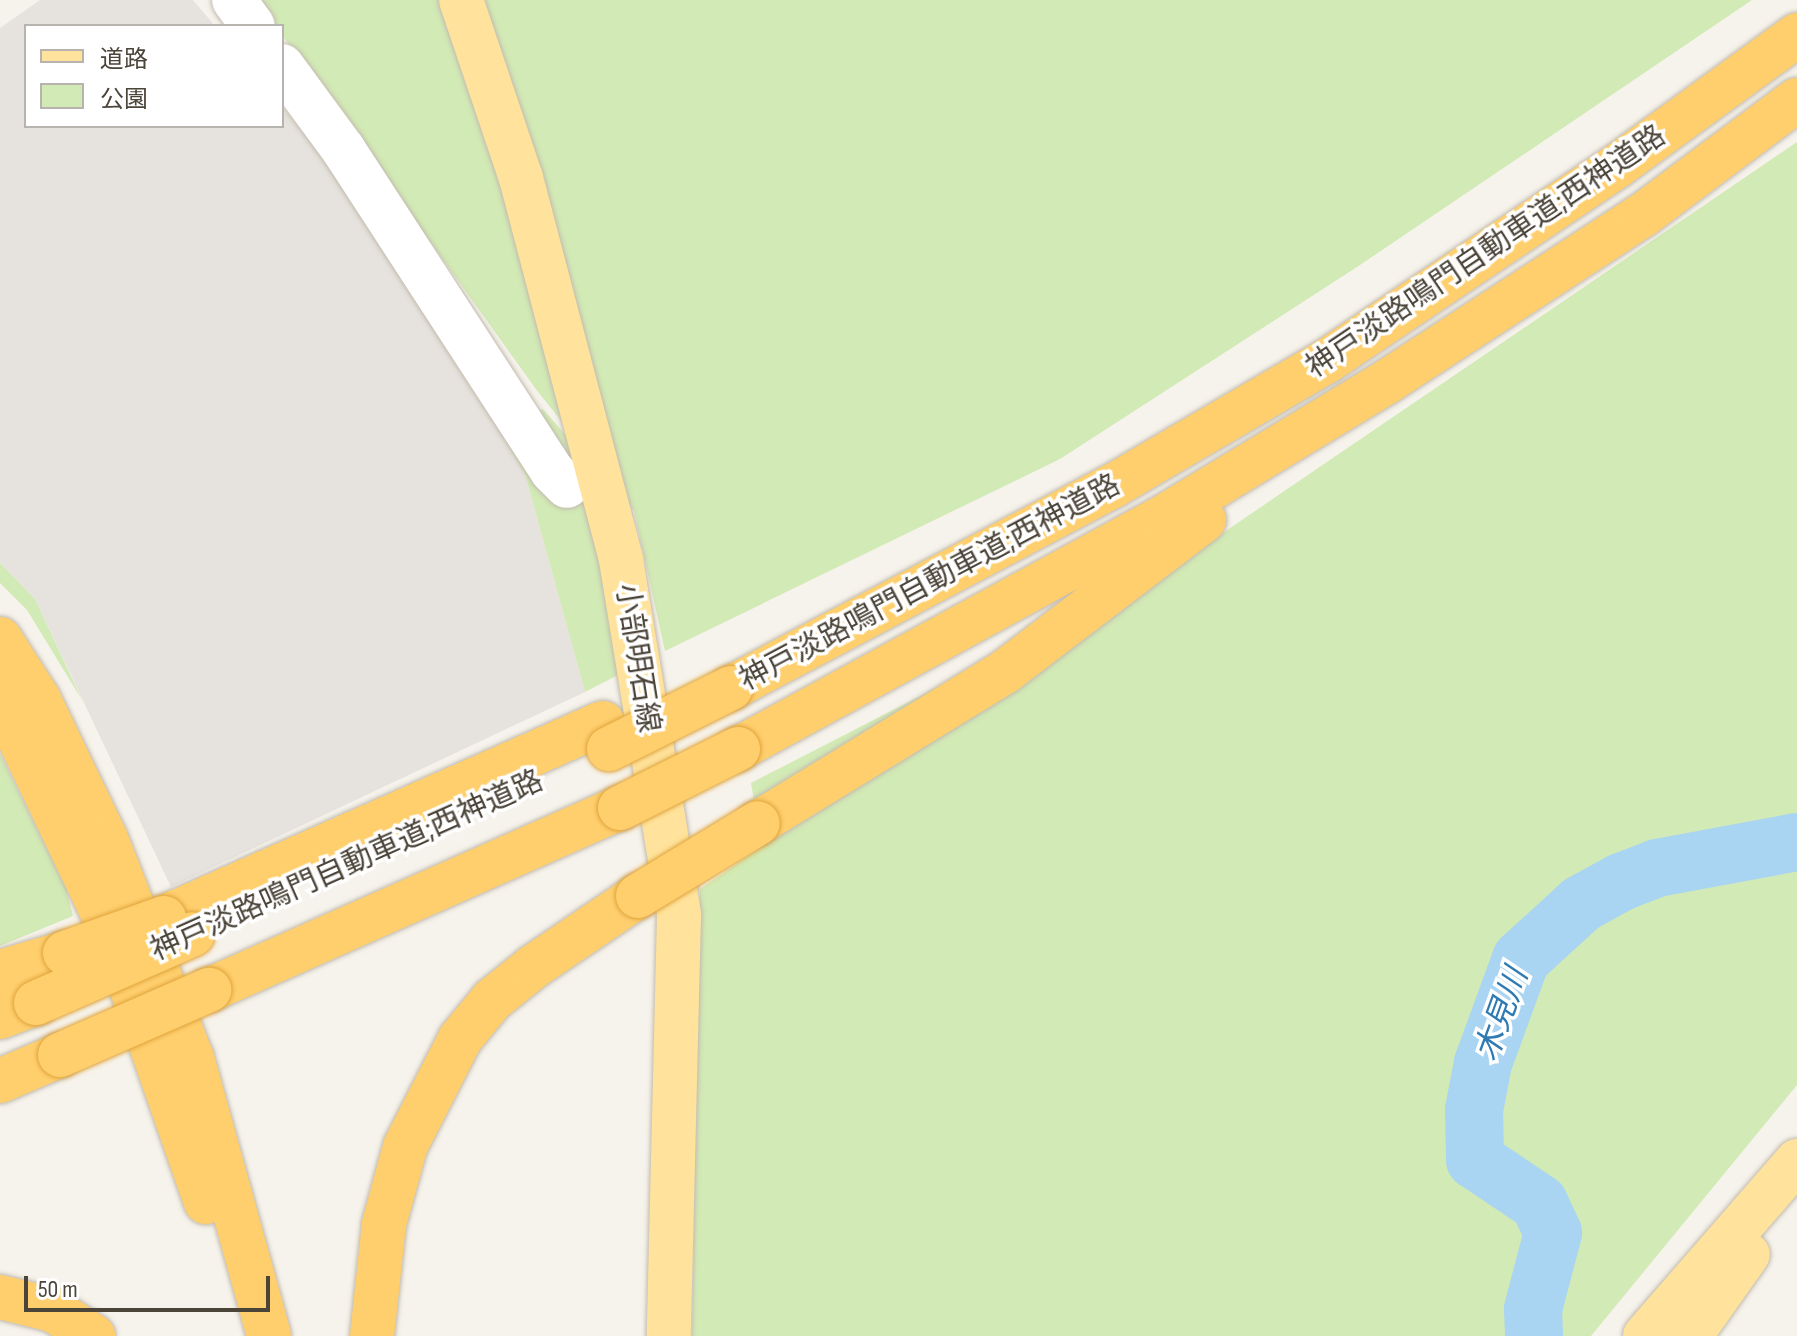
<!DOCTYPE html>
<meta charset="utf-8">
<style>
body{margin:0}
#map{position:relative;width:1797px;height:1336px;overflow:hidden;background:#f6f3ec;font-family:"Sofia Sans Condensed","Noto Sans JP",sans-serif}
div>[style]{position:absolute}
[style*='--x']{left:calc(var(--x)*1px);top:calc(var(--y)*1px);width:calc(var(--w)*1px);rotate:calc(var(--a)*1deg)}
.industrial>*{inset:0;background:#e6e2dd}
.green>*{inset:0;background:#d2eab5}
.river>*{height:58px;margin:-29px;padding:0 29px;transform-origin:29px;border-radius:29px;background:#a9d4f2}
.roads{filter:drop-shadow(0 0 2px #c2bbae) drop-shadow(0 0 2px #c2bbae)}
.minor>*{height:44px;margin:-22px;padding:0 22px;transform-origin:22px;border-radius:22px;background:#fff}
.major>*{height:44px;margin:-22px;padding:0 22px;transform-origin:22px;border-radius:22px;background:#ffe39c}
.highway>*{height:44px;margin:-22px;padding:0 22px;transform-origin:22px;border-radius:22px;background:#ffcf6e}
.bridges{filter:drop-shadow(0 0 2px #e0a43c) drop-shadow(0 0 2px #e0a43c)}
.highway-bridge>*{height:44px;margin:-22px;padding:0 22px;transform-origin:22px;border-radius:22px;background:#ffcf6e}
span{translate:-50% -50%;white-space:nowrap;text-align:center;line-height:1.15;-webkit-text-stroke:7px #fff;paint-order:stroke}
.street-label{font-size:30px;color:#4b4439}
.water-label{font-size:32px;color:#2e7ab2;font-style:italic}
.legend{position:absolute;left:24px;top:24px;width:260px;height:104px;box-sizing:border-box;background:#fff;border:2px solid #b7b4b0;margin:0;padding:10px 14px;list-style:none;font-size:24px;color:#4b4439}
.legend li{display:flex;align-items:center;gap:16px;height:40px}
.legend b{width:40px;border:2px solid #b7b4b0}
.scale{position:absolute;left:24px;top:1276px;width:246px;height:36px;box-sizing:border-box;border:4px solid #4b4439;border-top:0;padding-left:10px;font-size:24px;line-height:28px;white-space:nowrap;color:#4b4439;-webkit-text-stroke:6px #fff;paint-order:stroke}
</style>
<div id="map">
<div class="industrial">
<i style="clip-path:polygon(40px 0,193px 0,215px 26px,26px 26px,26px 126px,282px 126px,282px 107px,387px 232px,525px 474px,585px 692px,171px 887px,35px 599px,0 563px,0 28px)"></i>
</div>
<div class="green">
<i style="clip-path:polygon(257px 0,1752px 0,1360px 265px,1060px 459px,665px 651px,634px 511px,538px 392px,282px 35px,282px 26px,275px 26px)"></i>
<i style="clip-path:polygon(1797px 142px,1797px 1085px,1591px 1336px,692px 1336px,700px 889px)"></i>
<i style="clip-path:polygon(543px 409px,576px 447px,622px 673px,585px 692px,525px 474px,505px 440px)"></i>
<i style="clip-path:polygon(0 563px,35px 599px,82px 700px,27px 610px,0 583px)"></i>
<i style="clip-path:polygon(957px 677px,755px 806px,751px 783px)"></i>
<i style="clip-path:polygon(0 754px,66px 888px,73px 916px,0 946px)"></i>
</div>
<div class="river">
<i style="--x:1534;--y:1336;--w:27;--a:-92"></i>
<i style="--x:1533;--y:1309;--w:79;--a:-75.3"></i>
<i style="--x:1553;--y:1233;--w:33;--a:-115"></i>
<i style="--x:1539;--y:1203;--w:77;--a:-146.1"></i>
<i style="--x:1475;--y:1160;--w:50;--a:-91.1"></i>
<i style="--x:1474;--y:1110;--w:48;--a:-79.2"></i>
<i style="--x:1483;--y:1063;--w:111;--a:-69.9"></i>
<i style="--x:1521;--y:959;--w:81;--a:-42.5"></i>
<i style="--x:1581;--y:904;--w:46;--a:-28.8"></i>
<i style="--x:1621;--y:882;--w:39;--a:-21"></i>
<i style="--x:1657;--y:868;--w:142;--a:-10.5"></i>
</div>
<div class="roads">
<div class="minor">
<i style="--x:234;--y:0;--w:32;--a:54"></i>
<i style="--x:282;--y:66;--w:103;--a:53.7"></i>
<i style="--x:343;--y:149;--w:384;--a:57"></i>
<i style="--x:552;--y:471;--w:21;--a:45"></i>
</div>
<div class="major">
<i style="--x:461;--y:0;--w:188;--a:71.4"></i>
<i style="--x:521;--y:178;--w:395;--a:75.3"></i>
<i style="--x:621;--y:560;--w:360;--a:80.7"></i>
<i style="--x:679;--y:915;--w:421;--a:91.4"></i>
<i style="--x:1645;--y:1336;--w:232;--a:-49"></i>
<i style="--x:1690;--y:1336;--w:100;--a:-54.7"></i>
</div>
<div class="highway">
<i style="--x:0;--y:639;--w:72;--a:57.4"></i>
<i style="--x:39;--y:700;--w:154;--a:64.3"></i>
<i style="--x:106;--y:839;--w:235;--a:68.6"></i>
<i style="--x:192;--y:1058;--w:288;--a:74.5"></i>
<i style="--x:731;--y:688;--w:432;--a:-27.9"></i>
<i style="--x:1113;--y:486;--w:248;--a:-30.3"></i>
<i style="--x:1327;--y:361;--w:349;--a:-33.9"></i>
<i style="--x:1617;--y:166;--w:223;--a:-36"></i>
<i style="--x:0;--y:698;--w:242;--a:64.5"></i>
<i style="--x:738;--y:749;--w:483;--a:-28.6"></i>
<i style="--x:1162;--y:518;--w:264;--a:-31.2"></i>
<i style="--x:1388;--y:381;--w:304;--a:-33.1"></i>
<i style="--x:1643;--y:215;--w:192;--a:-36.8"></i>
<i style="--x:758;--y:823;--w:291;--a:-31.5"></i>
<i style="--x:1006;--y:671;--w:249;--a:-37.3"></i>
<i style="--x:165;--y:917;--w:479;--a:-23.9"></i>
<i style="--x:0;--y:972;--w:68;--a:-16.3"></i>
<i style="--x:130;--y:984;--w:231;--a:70.8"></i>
<i style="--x:209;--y:990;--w:449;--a:-23.9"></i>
<i style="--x:0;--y:1017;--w:39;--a:-21"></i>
<i style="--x:0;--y:1081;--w:65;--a:-23.4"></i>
<i style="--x:0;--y:1297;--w:55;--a:13.8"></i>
<i style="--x:53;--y:1310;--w:48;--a:33"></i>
<i style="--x:372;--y:1336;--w:113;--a:-83.9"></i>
<i style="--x:384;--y:1224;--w:80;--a:-74.7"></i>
<i style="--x:405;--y:1147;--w:121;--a:-63"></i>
<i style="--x:460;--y:1039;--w:50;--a:-50.6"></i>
<i style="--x:492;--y:1000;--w:53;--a:-38.8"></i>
<i style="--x:533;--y:967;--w:127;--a:-34.1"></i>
</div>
</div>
<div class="bridges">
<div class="highway-bridge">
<i style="--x:609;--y:749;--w:136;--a:-26.6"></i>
<i style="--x:620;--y:808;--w:132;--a:-26.6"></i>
<i style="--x:638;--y:896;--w:140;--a:-31.3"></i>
<i style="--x:65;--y:953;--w:105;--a:-19.5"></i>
<i style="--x:36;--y:1003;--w:171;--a:-23.7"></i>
<i style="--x:60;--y:1055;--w:163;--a:-23.6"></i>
</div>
</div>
<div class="street-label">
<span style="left:1486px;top:252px;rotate:-34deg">神戸淡路鳴門自動車道;西神道路</span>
<span style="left:930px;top:583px;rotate:-28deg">神戸淡路鳴門自動車道;西神道路</span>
<span style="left:637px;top:658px;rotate:81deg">小部明石線</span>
<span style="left:347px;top:866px;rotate:-24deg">神戸淡路鳴門自動車道;西神道路</span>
</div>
<div class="water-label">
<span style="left:1503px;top:1015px;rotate:-70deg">木見川</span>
</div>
<ul class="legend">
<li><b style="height:10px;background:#ffe39c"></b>道路</li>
<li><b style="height:22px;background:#d2eab5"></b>公園</li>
</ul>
<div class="scale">50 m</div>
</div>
